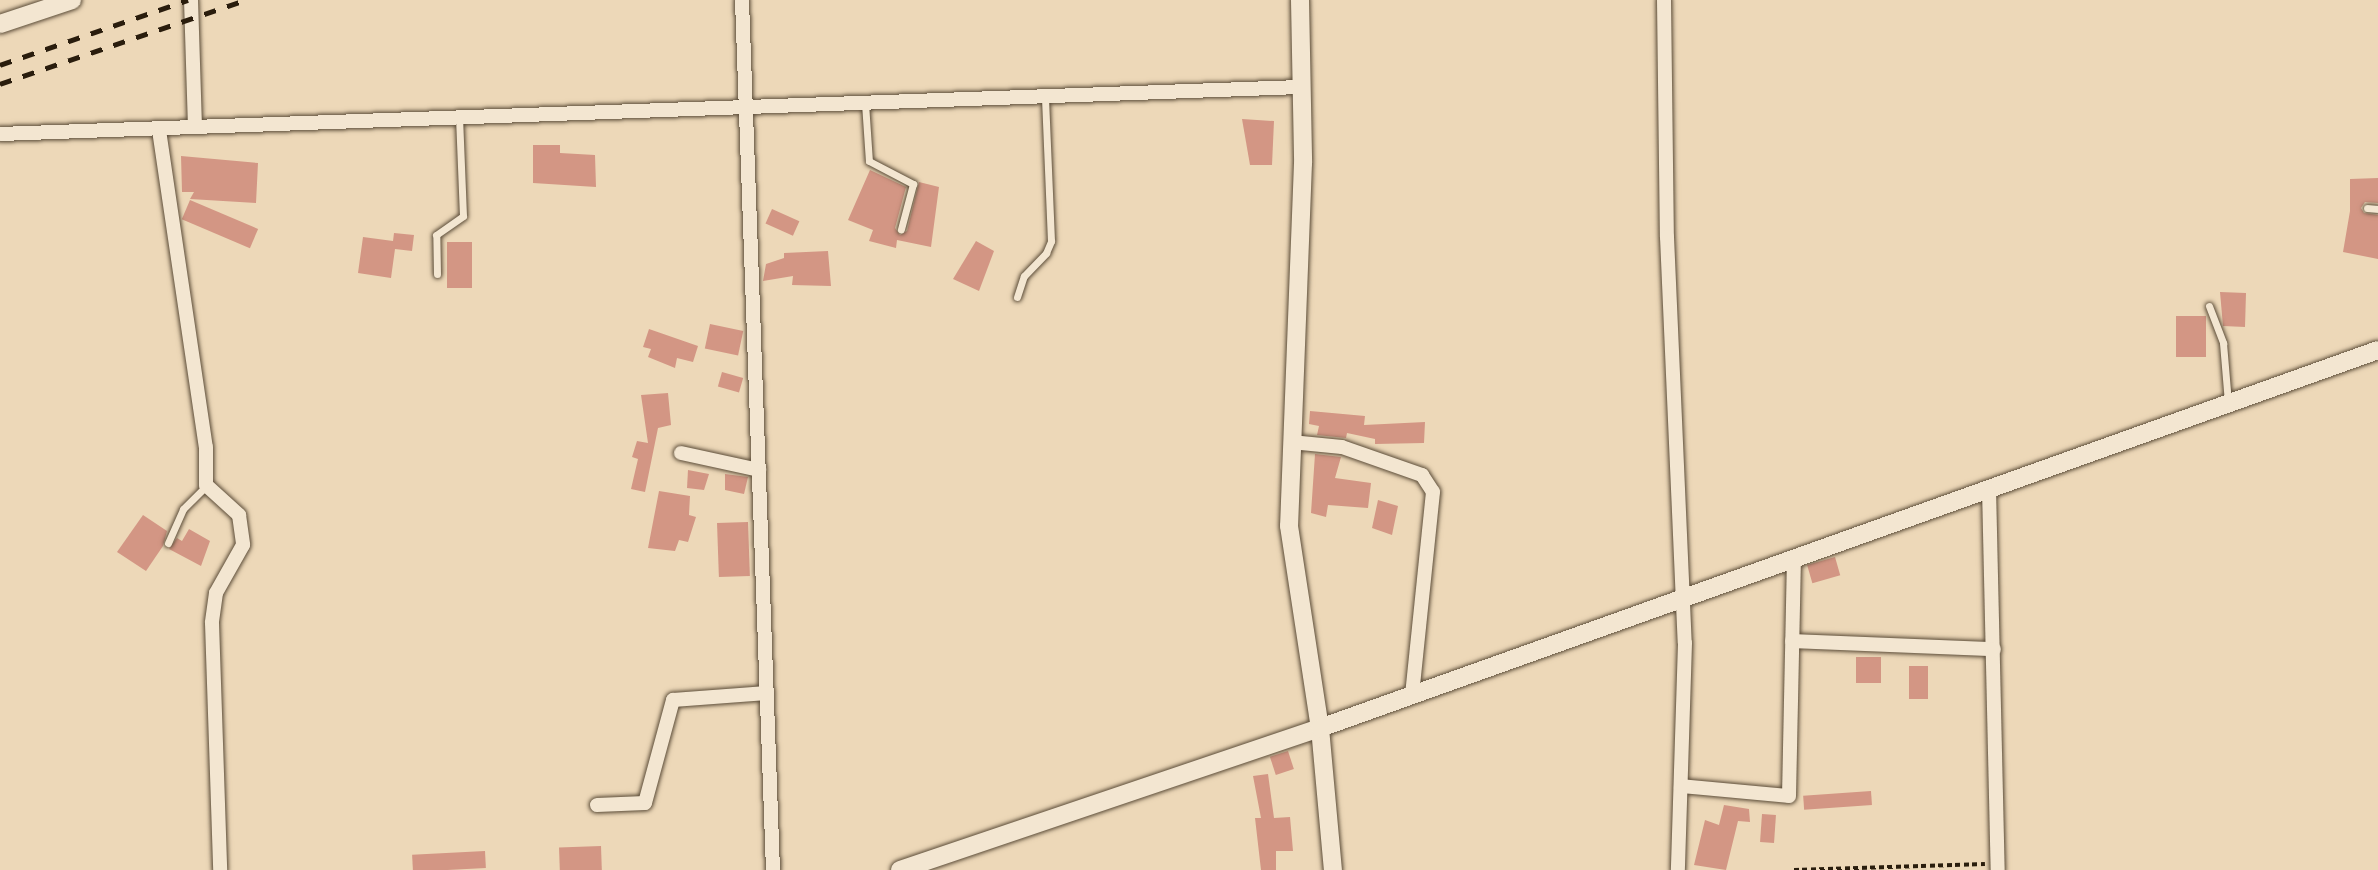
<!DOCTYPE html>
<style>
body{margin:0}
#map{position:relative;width:2378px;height:870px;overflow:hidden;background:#edd8b8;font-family:"Sorts Mill Goudy",serif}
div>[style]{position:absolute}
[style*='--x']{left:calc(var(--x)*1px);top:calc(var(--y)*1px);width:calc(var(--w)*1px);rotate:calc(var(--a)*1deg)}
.building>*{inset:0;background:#d39684;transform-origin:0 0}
.path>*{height:3.5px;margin-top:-1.75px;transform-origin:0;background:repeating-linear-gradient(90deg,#2a1d0d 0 5px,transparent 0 8.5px)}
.roads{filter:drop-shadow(0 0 2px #5b4c38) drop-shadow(0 0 2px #5b4c38)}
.service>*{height:7px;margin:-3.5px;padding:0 3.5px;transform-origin:3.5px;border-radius:3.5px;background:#f3e6d1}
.minor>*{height:14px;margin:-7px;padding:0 7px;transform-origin:7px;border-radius:7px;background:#f3e6d1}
.tertiary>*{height:18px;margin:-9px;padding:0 9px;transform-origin:9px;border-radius:9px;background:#f3e6d1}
.rail>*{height:5px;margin-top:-2.5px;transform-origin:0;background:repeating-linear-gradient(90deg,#2a1d0d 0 12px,transparent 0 24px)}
span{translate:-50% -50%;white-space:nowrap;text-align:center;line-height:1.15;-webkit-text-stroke:5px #f3e6d1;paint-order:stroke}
</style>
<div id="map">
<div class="building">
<i style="clip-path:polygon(1242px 119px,1274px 121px,1272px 165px,1250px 165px)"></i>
<i style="clip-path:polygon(533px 145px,560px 145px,560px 153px,595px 155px,596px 187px,533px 183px)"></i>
<i style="clip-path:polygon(181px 156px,258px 163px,256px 203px,190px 199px,194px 192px,182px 192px)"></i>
<i style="clip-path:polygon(870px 170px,906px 187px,895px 228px,900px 235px,907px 231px,919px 182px,939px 187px,931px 247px,897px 240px,896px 248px,869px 241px,873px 230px,848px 220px)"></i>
<i style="clip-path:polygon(2378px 178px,2378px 203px,2365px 202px,2361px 208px,2364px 213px,2378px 215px,2378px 259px,2343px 252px,2350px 211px,2350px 179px)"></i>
<i style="left:190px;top:200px;width:74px;height:21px;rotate:23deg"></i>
<i style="left:772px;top:209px;width:30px;height:16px;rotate:24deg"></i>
<i style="clip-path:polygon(394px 233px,414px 235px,412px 251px,395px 249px,391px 278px,358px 273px,363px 237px,393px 241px)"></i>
<i style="clip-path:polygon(976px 241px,994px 251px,979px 291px,953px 279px)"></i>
<i style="left:447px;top:242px;width:25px;height:46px"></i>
<i style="clip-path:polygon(828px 251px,831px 286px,792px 285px,793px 276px,763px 281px,766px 264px,784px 258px,784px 253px)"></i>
<i style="clip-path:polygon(2220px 292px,2246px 293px,2245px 327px,2223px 326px)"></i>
<i style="left:2176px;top:316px;width:30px;height:41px"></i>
<i style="left:710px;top:324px;width:34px;height:25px;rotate:12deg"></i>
<i style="clip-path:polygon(649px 329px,698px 346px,693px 362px,677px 358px,675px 368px,648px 357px,651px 349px,643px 347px)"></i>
<i style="left:722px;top:372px;width:22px;height:15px;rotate:16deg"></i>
<i style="clip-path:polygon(668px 393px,671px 425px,658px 428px,645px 492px,631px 489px,638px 459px,632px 457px,637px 441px,648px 443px,641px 395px)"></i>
<i style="clip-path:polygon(1310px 411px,1365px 416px,1364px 425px,1425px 422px,1424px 443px,1375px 444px,1375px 439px,1347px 433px,1346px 438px,1317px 435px,1319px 426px,1309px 424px)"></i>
<i style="clip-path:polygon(1315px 454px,1341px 457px,1335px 478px,1371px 483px,1368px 508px,1328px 505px,1326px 517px,1311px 513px)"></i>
<i style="clip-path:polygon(688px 470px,709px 474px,704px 490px,687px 488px)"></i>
<i style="clip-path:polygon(725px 474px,748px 477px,744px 494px,725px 490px)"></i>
<i style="clip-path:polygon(659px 491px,690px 496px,689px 515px,696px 517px,688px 542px,679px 540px,675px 551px,648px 548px)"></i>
<i style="clip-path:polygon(1378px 500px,1398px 506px,1392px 535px,1372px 528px)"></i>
<i style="clip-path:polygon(143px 515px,167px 531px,163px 546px,146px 571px,117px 552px)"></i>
<i style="left:748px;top:522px;width:54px;height:31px;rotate:88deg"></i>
<i style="clip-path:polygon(189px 529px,210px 541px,201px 566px,169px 549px,177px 538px,182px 541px)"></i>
<i style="left:1835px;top:557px;width:19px;height:29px;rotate:74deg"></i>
<i style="left:1881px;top:657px;width:26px;height:25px;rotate:90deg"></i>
<i style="left:1909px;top:666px;width:19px;height:33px"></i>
<i style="left:1288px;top:751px;width:19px;height:19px;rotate:72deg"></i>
<i style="clip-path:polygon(1268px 774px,1274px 818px,1290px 817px,1293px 851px,1276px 851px,1276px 870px,1261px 870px,1255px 818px,1261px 818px,1253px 776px)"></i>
<i style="left:1871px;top:791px;width:14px;height:68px;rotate:86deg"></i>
<i style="clip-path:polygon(1724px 805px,1749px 809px,1750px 822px,1738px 821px,1726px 870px,1694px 865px,1705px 820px,1719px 825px)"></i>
<i style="left:1762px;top:814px;width:14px;height:28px;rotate:4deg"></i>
<i style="left:601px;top:846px;width:24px;height:42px;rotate:88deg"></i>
<i style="left:485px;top:851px;width:17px;height:73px;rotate:87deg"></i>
</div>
<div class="path">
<i style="--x:1794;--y:870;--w:191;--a:-1.8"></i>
</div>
<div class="roads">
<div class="service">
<i style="--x:865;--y:103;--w:58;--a:86.1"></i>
<i style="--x:869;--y:161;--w:50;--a:27.6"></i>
<i style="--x:913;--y:184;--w:47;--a:104.9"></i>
<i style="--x:2367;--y:208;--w:11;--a:5"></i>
<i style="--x:437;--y:274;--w:39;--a:-91"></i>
<i style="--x:436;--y:235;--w:33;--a:-35"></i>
<i style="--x:463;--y:216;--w:98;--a:-92.3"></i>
<i style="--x:1017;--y:297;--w:22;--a:-72"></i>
<i style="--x:1024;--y:276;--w:32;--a:-46"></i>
<i style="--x:1046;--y:253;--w:13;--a:-67"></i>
<i style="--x:1051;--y:241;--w:144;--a:-92.4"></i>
<i style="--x:2209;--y:306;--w:40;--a:69"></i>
<i style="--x:2223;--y:343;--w:59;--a:85.2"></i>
<i style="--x:168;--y:543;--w:37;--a:-66"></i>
<i style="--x:183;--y:509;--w:33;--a:-45"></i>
</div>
<div class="minor">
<i style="--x:191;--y:0;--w:126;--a:88.2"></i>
<i style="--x:742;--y:0;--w:871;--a:87.96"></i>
<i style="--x:1664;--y:0;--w:237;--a:89.3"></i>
<i style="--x:1667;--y:237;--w:406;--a:87.5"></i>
<i style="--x:1685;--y:643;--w:227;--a:91.8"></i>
<i style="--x:159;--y:130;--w:320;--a:81.6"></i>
<i style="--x:206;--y:447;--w:38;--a:90"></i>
<i style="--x:206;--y:485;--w:45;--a:42.3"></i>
<i style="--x:239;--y:515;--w:30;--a:82"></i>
<i style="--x:243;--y:545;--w:55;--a:119.4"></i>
<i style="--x:216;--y:593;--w:30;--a:98"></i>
<i style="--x:212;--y:623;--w:247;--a:88.1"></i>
<i style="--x:0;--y:134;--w:1303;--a:-2.07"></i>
<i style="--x:1291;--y:442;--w:51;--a:5.6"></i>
<i style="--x:1342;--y:447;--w:85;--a:19.3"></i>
<i style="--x:1422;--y:475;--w:20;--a:57"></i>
<i style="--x:1433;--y:492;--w:203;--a:95.9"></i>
<i style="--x:681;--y:453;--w:80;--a:12.3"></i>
<i style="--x:1989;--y:488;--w:382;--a:88.7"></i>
<i style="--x:1792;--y:641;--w:202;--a:2.3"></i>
<i style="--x:1681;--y:786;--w:108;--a:5.3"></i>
<i style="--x:1789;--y:796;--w:238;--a:-88.8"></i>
<i style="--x:597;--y:805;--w:48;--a:-2.4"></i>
<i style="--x:645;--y:803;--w:107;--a:-74.8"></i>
<i style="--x:673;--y:700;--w:94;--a:-4.3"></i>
</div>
<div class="tertiary">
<i style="--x:1300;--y:0;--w:163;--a:88.9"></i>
<i style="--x:1303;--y:163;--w:363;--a:92.2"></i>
<i style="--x:1289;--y:526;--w:204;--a:81.3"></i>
<i style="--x:1320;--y:728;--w:143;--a:84.8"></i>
<i style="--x:0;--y:24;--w:76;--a:-18.4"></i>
<i style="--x:900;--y:870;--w:443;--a:-18.7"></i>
<i style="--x:1320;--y:728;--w:1123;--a:-19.66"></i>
</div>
</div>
<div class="rail">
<i style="--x:0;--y:65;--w:199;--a:-19.1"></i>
<i style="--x:0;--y:84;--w:259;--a:-18.9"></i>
</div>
</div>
